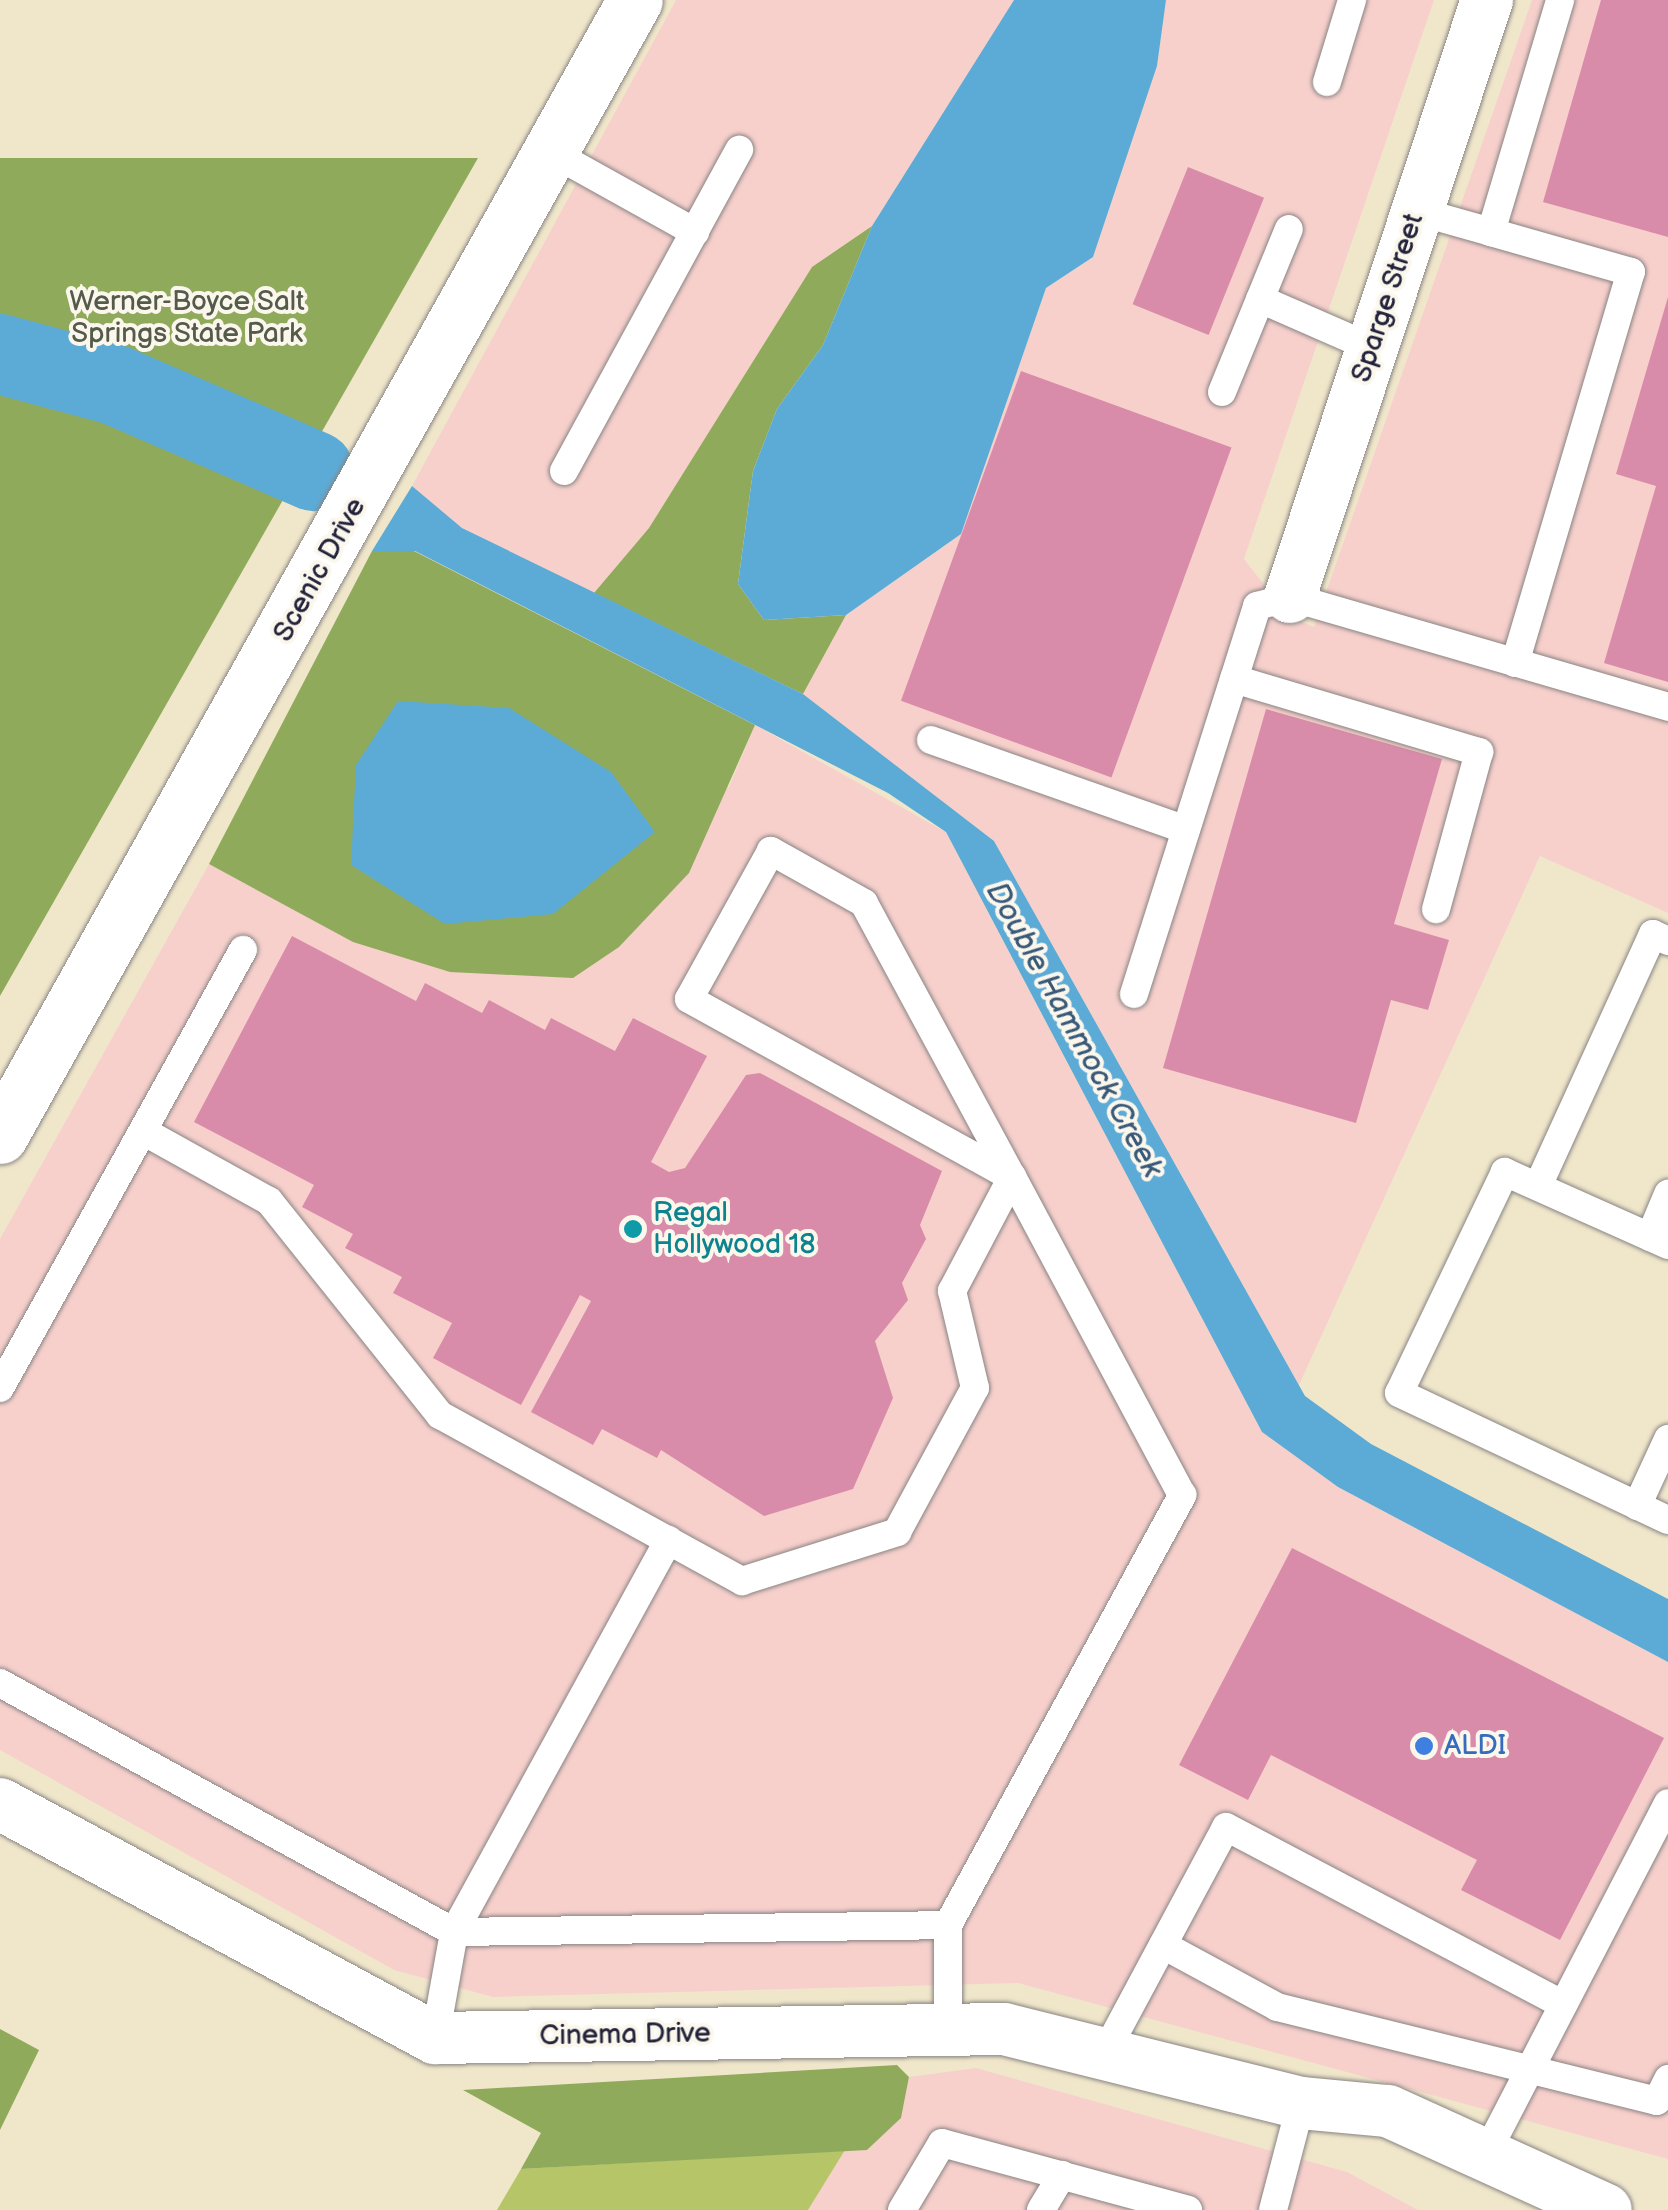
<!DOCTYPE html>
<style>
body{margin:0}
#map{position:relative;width:1668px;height:2210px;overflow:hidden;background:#f0e7cb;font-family:"Balsamiq Sans",sans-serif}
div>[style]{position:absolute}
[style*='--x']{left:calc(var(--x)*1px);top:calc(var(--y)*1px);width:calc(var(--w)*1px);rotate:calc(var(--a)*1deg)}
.built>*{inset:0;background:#f7d0cc}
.green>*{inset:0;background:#b5c568}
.forest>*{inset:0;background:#90aa5c}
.water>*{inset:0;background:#5cabd6}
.river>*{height:80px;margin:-40px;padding:0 40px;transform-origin:40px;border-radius:40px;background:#5cabd6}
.building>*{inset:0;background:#d98ca9;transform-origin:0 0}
.roads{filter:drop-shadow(0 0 2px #898483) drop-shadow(0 0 2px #898483)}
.service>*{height:28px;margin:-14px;padding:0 14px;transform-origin:14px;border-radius:14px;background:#fff}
.minor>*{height:52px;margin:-26px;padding:0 26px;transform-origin:26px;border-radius:26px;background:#fff}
.tertiary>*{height:55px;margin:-27.5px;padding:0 27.5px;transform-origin:27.5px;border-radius:27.5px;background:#fff}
.dots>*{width:28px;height:28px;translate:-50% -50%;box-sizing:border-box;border:5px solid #fbf7ec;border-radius:50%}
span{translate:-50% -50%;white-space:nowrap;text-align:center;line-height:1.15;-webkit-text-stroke:8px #fbf7ec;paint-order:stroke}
.street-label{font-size:28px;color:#22223b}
.park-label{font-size:28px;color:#555b4b}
.culture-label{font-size:28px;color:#0d838f}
.left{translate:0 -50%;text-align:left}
.shop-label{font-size:28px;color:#366cbe}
.water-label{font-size:30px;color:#395979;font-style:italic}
</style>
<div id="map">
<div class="built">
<i style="clip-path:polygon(676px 0,1014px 0,872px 226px,812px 267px,649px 528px,594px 593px,462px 528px,412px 486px)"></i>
<i style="clip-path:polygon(1166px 0,1434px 0,1244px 559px,1289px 617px,1314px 627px,1532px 0,1668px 0,1668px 913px,1540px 856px,1299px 1385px,994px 841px,803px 694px,846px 615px,961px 534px,1046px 288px,1093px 257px,1157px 66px)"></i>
<i style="clip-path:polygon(755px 725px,946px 832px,1262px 1432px,1338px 1487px,1668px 1662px,1668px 2159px,1018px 1983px,493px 1997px,394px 1970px,0 1750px,0 1239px,209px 864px,450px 972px,729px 787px)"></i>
<i style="clip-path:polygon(976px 2068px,1347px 2172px,1418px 2210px,808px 2210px,845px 2150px,867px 2150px,901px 2118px,909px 2077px)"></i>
</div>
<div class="green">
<i style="clip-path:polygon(845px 2150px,808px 2210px,497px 2210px,521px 2169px)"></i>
</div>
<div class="forest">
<i style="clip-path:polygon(0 158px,478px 158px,0 996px)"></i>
<i style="clip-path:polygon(872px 226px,823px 345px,777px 409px,753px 471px,738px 584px,764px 620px,846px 615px,803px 694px,594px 593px,649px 528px,812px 267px)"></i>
<i style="clip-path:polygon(372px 551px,414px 551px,755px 725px,689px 873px,619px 947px,573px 978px,450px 972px,353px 942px,209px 864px)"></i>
<i style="clip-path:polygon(0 2029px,39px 2050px,0 2130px)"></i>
<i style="clip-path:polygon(897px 2065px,909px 2077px,901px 2118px,867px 2150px,521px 2169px,541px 2133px,463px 2090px)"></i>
</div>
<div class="water">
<i style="clip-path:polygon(1014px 0,1166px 0,1157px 66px,1093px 257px,1046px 288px,961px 534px,846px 615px,764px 620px,738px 584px,753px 471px,777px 409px,823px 345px,872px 226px)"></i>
<i style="clip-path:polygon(412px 486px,462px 528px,803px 694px,994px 841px,1305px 1396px,1371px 1444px,1668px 1599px,1668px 1662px,1338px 1487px,1262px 1432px,946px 832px,888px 793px,415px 551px,372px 551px)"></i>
<i style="clip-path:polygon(398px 701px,509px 708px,611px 772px,655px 832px,553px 914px,445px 924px,351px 865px,356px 765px)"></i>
</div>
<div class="river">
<i style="--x:0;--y:354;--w:119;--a:15.1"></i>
<i style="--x:115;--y:385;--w:217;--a:23.4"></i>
</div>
<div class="building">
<i style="clip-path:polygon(1601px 0,1668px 0,1668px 237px,1543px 202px)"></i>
<i style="left:1188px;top:167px;width:82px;height:148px;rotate:22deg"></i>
<i style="clip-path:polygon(1668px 297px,1668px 682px,1604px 663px,1656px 486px,1616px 474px)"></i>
<i style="left:1021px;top:371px;width:224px;height:351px;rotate:20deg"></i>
<i style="clip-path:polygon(1266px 709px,1442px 759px,1394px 924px,1449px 940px,1428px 1010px,1391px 1000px,1356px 1123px,1163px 1068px)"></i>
<i style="clip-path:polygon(292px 936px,416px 1001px,425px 983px,482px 1013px,489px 1000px,545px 1030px,551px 1018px,615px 1051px,633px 1018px,707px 1056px,651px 1162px,669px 1172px,685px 1168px,746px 1075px,760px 1073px,942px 1171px,920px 1225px,926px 1239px,902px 1283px,908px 1300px,875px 1341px,893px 1398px,853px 1489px,764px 1516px,661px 1450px,657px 1458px,602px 1429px,593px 1445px,531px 1412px,591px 1301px,580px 1295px,521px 1405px,433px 1358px,452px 1323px,393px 1293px,402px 1277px,345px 1248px,353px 1234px,302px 1207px,314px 1185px,194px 1122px)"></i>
<i style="clip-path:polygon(1292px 1548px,1664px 1738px,1560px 1940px,1461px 1890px,1477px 1860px,1271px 1755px,1248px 1800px,1179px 1765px)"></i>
</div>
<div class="roads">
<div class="service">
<i style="--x:1327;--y:82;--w:86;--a:-73"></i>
<i style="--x:551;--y:152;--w:165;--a:29.1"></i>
<i style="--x:1417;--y:211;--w:77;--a:15.8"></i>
<i style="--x:1260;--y:299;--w:122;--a:23.6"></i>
<i style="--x:1222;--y:392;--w:176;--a:-67.7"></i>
<i style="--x:564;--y:471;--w:366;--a:-61.4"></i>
<i style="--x:1515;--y:663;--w:408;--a:-73.5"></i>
<i style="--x:1631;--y:272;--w:146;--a:-164.1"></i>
<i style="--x:1491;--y:232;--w:242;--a:-73.4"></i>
<i style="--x:1234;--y:679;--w:256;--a:16.6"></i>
<i style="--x:1479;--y:752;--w:163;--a:105.3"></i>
<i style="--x:931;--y:740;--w:270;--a:19.4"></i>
<i style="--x:1134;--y:994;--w:407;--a:-72.4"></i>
<i style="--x:1257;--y:606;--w:34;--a:-15"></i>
<i style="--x:1290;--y:597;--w:394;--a:16.2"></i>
<i style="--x:143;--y:1131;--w:144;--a:29.1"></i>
<i style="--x:269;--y:1201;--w:274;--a:51.4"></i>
<i style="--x:440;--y:1415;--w:345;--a:28.8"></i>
<i style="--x:742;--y:1581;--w:163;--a:-17.5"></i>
<i style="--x:897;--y:1532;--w:164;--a:-61.6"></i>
<i style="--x:975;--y:1388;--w:100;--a:-103.3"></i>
<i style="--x:952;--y:1291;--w:129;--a:-62.2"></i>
<i style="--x:1538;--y:1186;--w:277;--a:-65.5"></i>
<i style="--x:1653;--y:934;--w:17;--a:25"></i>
<i style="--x:1650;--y:1237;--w:47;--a:-67.3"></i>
<i style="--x:1668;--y:1245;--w:179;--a:-155.9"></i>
<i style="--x:1505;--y:1172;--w:245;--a:115.6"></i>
<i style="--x:1399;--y:1393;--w:297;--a:25.3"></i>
<i style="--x:0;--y:1388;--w:501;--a:-60.98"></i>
<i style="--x:1637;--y:1506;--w:74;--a:-65.2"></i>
<i style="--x:0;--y:1683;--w:518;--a:28.74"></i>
<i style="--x:454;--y:1932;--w:494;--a:-0.8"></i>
<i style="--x:948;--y:1925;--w:490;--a:-61.4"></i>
<i style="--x:1182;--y:1495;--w:361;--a:-118.1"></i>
<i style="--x:1012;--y:1177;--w:311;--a:-118.4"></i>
<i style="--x:864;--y:903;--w:107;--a:-150.8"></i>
<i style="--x:771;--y:851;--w:169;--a:119"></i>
<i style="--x:689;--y:999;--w:369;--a:28.9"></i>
<i style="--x:948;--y:1925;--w:106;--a:90"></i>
<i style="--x:1163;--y:1945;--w:130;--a:28.5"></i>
<i style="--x:1277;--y:2007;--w:391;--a:13.9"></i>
<i style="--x:1657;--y:2101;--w:25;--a:-63"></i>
<i style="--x:435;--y:2038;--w:108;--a:-79.8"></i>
<i style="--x:454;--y:1932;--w:447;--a:-61.3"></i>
<i style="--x:1106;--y:2051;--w:254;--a:-61.8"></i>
<i style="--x:1226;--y:1827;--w:381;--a:27.8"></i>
<i style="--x:1486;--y:2154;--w:395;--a:-62.6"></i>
<i style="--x:902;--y:2210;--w:78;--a:-59.2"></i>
<i style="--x:942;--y:2143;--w:255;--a:15.2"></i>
<i style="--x:1041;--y:2210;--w:41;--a:-59"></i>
<i style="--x:1273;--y:2210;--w:111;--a:-75.3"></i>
</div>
<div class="minor">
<i style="--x:1290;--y:597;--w:629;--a:-71.74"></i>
<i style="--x:0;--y:1804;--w:494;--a:28.3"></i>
<i style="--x:435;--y:2038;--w:569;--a:-0.91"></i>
<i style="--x:1004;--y:2029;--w:306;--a:14"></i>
<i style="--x:1301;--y:2103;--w:87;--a:5.3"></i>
<i style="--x:1388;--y:2111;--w:239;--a:24.4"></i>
</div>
<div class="tertiary">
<i style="--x:0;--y:1136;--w:1301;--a:-60.8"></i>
</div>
</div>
<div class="dots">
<i style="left:633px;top:1229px;background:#0f9aa8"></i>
<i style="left:1424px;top:1746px;background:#3f7fe0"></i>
</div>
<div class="street-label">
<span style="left:1388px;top:298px;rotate:-72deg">Sparge Street</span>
<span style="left:320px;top:570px;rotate:-61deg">Scenic Drive</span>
<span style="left:625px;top:2035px;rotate:-1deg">Cinema Drive</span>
</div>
<div class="park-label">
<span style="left:187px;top:318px">Werner-Boyce Salt<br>Springs State Park</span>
</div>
<div class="culture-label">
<span class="left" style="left:653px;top:1229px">Regal<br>Hollywood 18</span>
</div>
<div class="shop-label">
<span class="left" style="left:1444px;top:1746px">ALDI</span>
</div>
<div class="water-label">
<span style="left:1074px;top:1030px;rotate:61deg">Double Hammock Creek</span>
</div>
</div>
